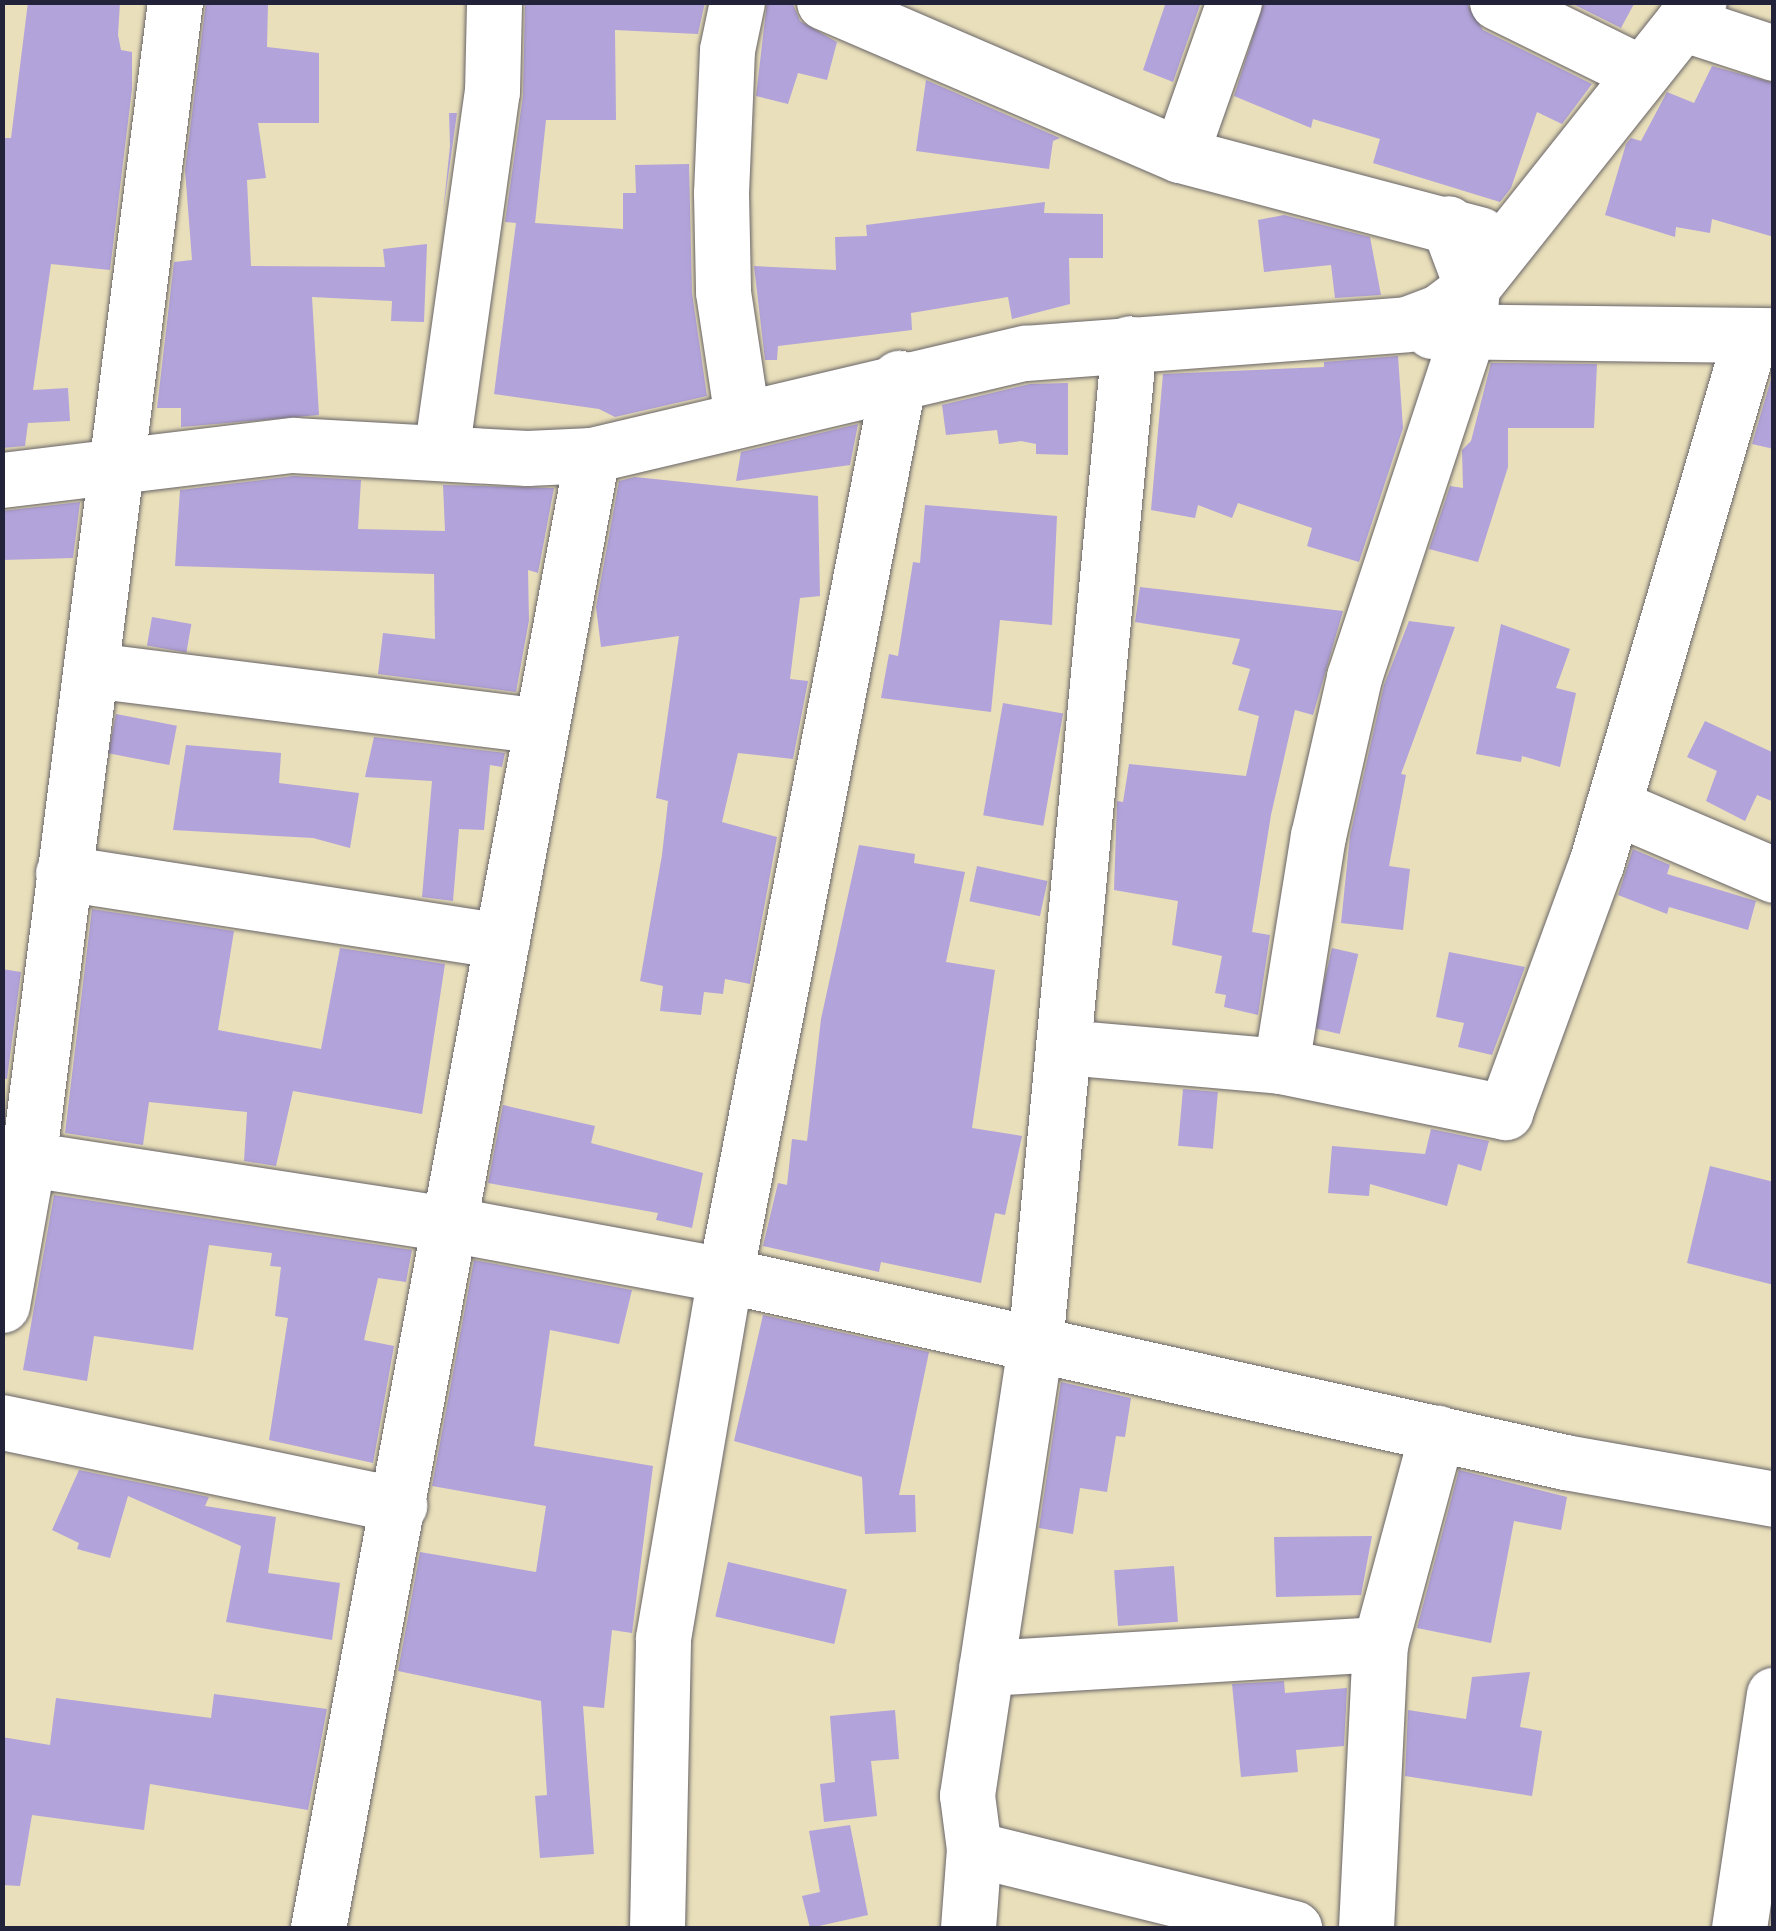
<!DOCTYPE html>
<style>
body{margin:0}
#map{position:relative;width:1776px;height:1931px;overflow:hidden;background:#e9dfba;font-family:"Architects Daughter",sans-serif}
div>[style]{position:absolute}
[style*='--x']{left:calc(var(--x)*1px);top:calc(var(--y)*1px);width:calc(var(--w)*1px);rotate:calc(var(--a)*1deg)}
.building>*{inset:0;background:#b2a3da;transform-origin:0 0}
.roads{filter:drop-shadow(0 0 2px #686467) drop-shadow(0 0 2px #686467)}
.minor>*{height:55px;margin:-27.5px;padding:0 27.5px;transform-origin:27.5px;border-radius:27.5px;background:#fff}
span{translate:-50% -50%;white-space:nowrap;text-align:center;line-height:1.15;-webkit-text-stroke:9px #fff;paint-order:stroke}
.frame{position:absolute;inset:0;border:5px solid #22223b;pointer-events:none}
</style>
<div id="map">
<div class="building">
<i style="clip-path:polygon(28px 2px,120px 2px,118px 35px,121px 50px,132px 52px,132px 89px,110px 270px,51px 264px,33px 390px,68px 388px,70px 421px,28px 423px,25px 446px,2px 448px,2px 156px,5px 138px,11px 138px)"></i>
<i style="clip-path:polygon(206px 2px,268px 2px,267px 47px,319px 53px,319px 123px,258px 123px,266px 178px,247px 180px,251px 266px,385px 267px,383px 249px,427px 244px,424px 322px,391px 321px,392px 301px,312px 297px,319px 415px,181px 427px,181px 408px,157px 408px,174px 262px,192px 260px,185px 170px)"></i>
<i style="clip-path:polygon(525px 2px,705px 2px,698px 34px,615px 30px,616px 120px,546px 120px,535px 223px,623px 229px,623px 193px,636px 193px,635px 165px,689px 164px,692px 293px,707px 396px,615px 417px,599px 409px,494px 394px,516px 223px,505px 222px,523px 96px)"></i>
<i style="clip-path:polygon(767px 2px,793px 4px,800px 21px,837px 42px,827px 80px,798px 73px,788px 104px,756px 96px)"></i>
<i style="clip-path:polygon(1166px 2px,1201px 2px,1173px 82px,1143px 70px)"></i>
<i style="clip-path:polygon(1264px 2px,1466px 2px,1483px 30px,1592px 84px,1562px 124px,1537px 112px,1511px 188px,1500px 202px,1373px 163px,1380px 139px,1313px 119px,1311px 128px,1234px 96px)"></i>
<i style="clip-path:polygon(1569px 2px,1635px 2px,1621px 28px)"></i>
<i style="clip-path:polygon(1712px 66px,1774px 83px,1774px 237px,1712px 219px,1710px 233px,1676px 227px,1675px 237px,1605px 215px,1626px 144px,1631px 138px,1641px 141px,1667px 92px,1694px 103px)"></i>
<i style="clip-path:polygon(926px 80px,1060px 138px,1053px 141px,1049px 169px,916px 151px)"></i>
<i style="clip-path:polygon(449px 113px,457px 113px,443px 213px,450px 146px)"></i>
<i style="clip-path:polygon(1045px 202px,1044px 213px,1103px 214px,1103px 258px,1069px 258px,1070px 304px,1012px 319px,1008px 297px,911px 313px,912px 330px,778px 346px,777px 360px,765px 360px,754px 266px,836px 270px,835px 237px,867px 236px,866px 225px)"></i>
<i style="clip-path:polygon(1284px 215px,1370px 237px,1381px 295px,1335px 298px,1331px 265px,1264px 272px,1258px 220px)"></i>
<i style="clip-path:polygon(1398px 356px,1403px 428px,1359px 562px,1307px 546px,1312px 528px,1238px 503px,1232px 518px,1198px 505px,1195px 518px,1151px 510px,1163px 374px,1324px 367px,1324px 362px)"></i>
<i style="clip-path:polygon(1491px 363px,1597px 364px,1594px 428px,1508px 428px,1508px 467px,1478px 562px,1429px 549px,1450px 486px,1463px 488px,1462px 450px,1471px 441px)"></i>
<i style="clip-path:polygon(1774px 369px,1774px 449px,1752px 444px)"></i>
<i style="clip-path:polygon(1068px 383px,1068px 455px,1036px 454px,1036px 444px,1021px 441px,999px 444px,997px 430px,946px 435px,942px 405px,1030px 384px)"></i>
<i style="clip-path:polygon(858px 424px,850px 465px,736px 481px,741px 452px)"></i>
<i style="clip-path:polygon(294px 476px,361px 480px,358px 529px,445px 531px,443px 485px,554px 488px,538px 573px,528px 570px,529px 620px,516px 692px,378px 674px,383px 633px,435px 639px,434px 574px,175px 566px,180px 490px)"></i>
<i style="clip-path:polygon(635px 477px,818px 496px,820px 596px,800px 598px,790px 679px,808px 681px,793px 759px,738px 753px,722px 822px,777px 837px,750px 984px,725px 979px,723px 994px,704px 992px,701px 1015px,660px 1011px,663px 986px,640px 981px,662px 855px,668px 801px,656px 798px,679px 636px,601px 647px,596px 607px,619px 481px)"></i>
<i style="clip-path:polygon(80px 502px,73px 558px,2px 560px,2px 511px)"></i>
<i style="clip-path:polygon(925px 505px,1057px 516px,1052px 625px,1000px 620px,991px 712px,881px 698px,889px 654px,898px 656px,913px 562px,920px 563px)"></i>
<i style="clip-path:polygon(1140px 587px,1343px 611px,1313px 715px,1295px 710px,1271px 815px,1252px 932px,1270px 935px,1258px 1015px,1224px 1007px,1226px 995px,1215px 993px,1222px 956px,1172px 945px,1178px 901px,1114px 890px,1117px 801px,1123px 802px,1129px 764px,1246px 776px,1259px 716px,1238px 710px,1250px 669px,1232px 664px,1240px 639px,1135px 622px)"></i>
<i style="left:152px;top:617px;width:40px;height:29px;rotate:10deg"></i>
<i style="clip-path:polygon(1409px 621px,1455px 627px,1401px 774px,1406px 775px,1389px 866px,1410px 869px,1403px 930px,1341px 923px,1350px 836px,1384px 685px)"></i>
<i style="clip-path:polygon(1501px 624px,1570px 649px,1556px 688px,1576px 693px,1560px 767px,1522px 756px,1521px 762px,1476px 754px)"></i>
<i style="left:1003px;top:703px;width:61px;height:114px;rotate:10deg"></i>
<i style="left:116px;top:714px;width:62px;height:40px;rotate:11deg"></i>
<i style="clip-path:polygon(1705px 721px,1774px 753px,1774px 802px,1757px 795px,1745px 821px,1706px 801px,1717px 771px,1687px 757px)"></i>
<i style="clip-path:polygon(374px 737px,505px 753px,502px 767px,490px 765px,484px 830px,459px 829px,453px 901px,422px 897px,432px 781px,365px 777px)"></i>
<i style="clip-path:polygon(186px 745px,281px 753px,279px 783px,359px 793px,350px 848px,313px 838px,173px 830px)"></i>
<i style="clip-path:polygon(859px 845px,915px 854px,914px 863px,965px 872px,946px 962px,995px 970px,972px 1128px,1022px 1136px,1005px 1215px,995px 1213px,981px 1283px,881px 1262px,879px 1272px,763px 1246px,778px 1183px,787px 1185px,792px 1139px,807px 1141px,821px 1019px)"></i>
<i style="clip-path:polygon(1633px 849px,1670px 865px,1667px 874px,1756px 901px,1748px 930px,1669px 907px,1667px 914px,1618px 895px)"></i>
<i style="left:977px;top:866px;width:72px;height:36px;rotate:12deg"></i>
<i style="clip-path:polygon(92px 909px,234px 931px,218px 1030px,321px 1049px,340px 948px,445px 964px,422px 1114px,293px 1091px,276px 1166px,244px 1161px,247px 1112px,149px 1102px,143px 1145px,65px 1133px)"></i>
<i style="left:1332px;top:948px;width:27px;height:82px;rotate:13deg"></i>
<i style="clip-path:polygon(1449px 952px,1525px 967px,1492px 1055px,1458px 1047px,1464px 1023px,1436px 1017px)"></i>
<i style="clip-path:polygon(2px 969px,21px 972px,7px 1079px,2px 1078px)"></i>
<i style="left:1183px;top:1089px;width:35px;height:57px;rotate:5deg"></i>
<i style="clip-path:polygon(503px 1105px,595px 1126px,591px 1143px,703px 1173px,692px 1228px,656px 1220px,658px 1213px,488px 1183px)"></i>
<i style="clip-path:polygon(1431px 1129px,1489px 1141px,1481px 1171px,1458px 1164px,1447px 1206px,1370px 1184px,1369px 1196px,1328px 1193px,1332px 1146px,1425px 1154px)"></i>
<i style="clip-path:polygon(1710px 1166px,1774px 1182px,1774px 1285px,1687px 1263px)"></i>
<i style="clip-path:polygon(54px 1195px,412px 1250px,406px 1282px,378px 1278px,364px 1340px,394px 1346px,373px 1463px,269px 1440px,288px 1318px,275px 1316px,281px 1267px,270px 1266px,272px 1253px,209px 1245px,193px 1350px,94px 1336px,87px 1381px,23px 1370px)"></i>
<i style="clip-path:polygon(474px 1260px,632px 1290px,619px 1344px,550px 1330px,534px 1446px,653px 1466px,632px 1633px,612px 1630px,604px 1708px,583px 1706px,594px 1854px,540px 1858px,535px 1796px,547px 1795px,541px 1701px,398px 1671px,420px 1552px,536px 1572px,546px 1506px,432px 1486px)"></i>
<i style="clip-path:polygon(763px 1315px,929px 1352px,899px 1495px,915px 1495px,916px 1532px,865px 1534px,862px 1477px,734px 1441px)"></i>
<i style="clip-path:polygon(1061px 1382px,1131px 1398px,1125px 1437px,1116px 1436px,1107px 1492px,1080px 1488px,1073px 1534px,1039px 1528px)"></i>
<i style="clip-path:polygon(79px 1470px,209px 1497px,205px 1506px,276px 1517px,268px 1573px,340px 1583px,332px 1640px,226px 1622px,241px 1546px,128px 1496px,110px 1558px,77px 1549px,79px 1543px,52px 1530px)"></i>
<i style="clip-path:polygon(1459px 1470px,1567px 1497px,1561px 1530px,1514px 1521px,1491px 1643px,1417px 1628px)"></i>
<i style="clip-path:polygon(1372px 1536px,1361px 1595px,1276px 1597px,1274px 1537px)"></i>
<i style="left:728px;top:1562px;width:122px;height:56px;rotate:13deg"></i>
<i style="left:1174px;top:1566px;width:56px;height:60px;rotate:86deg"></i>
<i style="clip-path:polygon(1530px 1672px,1520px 1727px,1542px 1731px,1532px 1796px,1405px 1776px,1408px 1710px,1466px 1719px,1472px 1677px)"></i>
<i style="clip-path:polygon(1284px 1681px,1285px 1693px,1347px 1688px,1344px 1746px,1296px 1750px,1298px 1772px,1241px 1777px,1232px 1684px)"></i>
<i style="clip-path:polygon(214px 1694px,327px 1709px,308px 1810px,150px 1784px,144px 1830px,32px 1815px,20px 1886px,2px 1885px,2px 1737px,50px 1745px,56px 1698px,211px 1718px)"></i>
<i style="clip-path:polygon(895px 1710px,899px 1759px,871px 1761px,877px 1816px,824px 1822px,820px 1784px,835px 1782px,830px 1716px)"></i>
<i style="clip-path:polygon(850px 1825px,868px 1915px,810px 1928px,802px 1896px,820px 1892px,809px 1831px)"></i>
</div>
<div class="roads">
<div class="minor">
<i style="--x:737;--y:2;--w:49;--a:101.8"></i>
<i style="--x:727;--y:50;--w:143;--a:92.4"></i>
<i style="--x:721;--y:193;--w:99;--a:88.8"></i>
<i style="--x:723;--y:292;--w:126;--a:81.4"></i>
<i style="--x:824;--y:2;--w:387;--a:23.3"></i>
<i style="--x:1234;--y:2;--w:162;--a:109.4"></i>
<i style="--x:1180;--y:155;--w:310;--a:14.8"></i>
<i style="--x:1497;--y:2;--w:161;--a:26.2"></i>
<i style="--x:1682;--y:23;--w:97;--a:18.1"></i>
<i style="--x:1432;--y:331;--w:342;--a:0.7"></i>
<i style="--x:441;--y:453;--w:365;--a:-82"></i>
<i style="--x:492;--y:92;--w:90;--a:-88.7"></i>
<i style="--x:2;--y:480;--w:293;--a:-6.9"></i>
<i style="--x:293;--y:445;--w:234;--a:3.2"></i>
<i style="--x:527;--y:458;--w:65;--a:-2.6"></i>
<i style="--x:592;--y:455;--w:445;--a:-13.3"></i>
<i style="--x:1025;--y:353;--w:383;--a:-4.3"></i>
<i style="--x:1407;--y:324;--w:34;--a:-21"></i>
<i style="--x:1439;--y:312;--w:41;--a:-37.1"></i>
<i style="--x:1472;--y:287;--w:364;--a:-51.5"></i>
<i style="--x:92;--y:670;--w:450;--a:7.1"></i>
<i style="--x:1613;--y:806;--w:175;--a:23.2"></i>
<i style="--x:63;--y:873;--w:444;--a:8.8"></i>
<i style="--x:1065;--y:1047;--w:217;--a:5"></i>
<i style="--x:1281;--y:1066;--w:229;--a:11.6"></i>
<i style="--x:1505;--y:1112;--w:264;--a:-69.9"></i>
<i style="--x:1596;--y:864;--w:551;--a:-73.67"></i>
<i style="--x:1281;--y:1066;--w:233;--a:-80.9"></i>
<i style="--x:1318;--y:836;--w:163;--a:-77.2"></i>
<i style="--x:1354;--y:677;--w:363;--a:-71.7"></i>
<i style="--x:1468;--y:332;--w:45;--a:-84.9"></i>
<i style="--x:1472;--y:287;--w:68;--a:-110.6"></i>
<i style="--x:2;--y:1155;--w:452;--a:8.8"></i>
<i style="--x:449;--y:1224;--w:281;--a:10.5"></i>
<i style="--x:725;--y:1275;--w:861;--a:12.55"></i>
<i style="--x:1565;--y:1462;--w:212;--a:10"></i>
<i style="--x:2;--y:1305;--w:153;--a:-79.9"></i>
<i style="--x:29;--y:1154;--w:1161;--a:-82.78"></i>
<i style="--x:2;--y:1422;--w:406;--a:11.8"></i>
<i style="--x:986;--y:1668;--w:395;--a:-3.5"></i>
<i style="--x:1380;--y:1644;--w:219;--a:-74.9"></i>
<i style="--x:974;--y:1849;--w:330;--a:13.9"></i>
<i style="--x:318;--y:1928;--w:1498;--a:-79.46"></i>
<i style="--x:657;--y:1928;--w:290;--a:-88.8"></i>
<i style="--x:663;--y:1638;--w:368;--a:-80.3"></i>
<i style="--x:725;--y:1275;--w:914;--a:-79.02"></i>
<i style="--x:968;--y:1928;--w:79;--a:-85.7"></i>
<i style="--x:974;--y:1849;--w:54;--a:-97.4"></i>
<i style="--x:967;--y:1795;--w:455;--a:-81.4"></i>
<i style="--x:1035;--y:1345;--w:1006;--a:-84.64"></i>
<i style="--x:1366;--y:1928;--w:284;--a:-87.2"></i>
<i style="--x:1739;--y:1928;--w:236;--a:-81.5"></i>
</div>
</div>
<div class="frame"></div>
</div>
